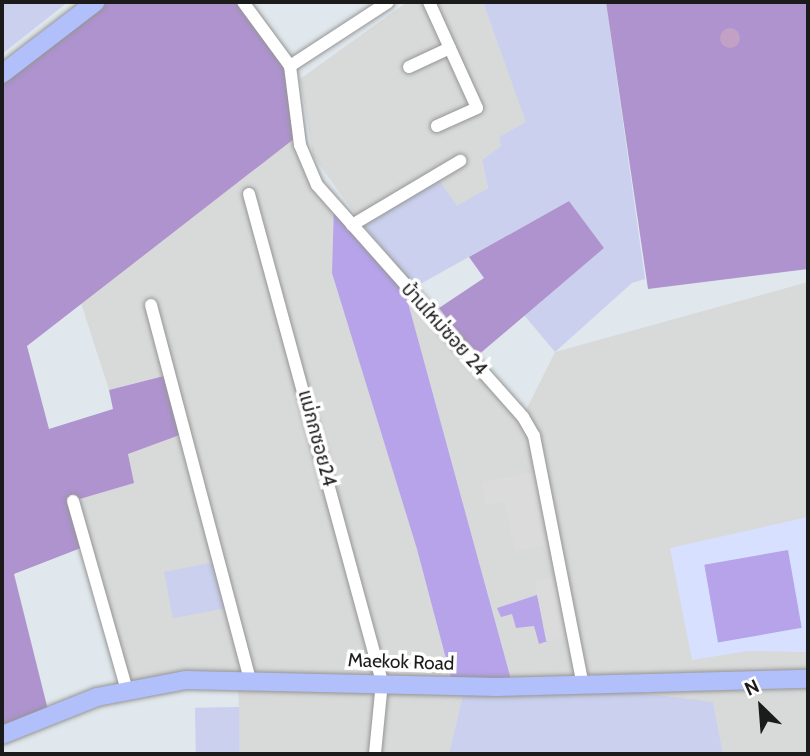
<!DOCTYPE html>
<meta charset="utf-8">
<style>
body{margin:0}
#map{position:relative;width:810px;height:756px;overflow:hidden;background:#e0e8ed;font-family:Cabin,"Noto Sans Thai",sans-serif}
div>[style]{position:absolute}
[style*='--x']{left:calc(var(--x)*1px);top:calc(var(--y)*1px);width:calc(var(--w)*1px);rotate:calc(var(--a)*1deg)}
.residential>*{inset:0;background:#d8d9d9}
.education>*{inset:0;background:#d7e1ff}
.farmland>*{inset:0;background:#cad0ed;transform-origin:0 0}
.grass>*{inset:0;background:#b6a3ea;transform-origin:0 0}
.forest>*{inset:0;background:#ae93ce}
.cemetery>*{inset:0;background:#c3a1c7}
.round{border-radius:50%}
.parking>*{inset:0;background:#dbdbdb;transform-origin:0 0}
.roads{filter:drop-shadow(0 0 2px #959595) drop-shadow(0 0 2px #959595)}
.street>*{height:12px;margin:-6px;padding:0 6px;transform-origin:6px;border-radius:6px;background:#fff}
.secondary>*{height:18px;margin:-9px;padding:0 9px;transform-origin:9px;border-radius:9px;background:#b1bffb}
span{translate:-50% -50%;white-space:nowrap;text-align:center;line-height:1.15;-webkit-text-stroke:7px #fff;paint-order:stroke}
.street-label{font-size:19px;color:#1b1b1b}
.frame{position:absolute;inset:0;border:4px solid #1b1b1b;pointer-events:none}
.north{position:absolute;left:726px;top:672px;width:70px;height:70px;-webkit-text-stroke:5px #fff;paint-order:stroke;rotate:335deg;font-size:19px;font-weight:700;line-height:28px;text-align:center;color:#1b1b1b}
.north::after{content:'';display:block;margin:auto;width:24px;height:32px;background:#1b1b1b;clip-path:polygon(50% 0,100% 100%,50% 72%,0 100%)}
</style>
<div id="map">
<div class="residential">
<i style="clip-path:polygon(407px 2px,483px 2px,527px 122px,499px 137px,501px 146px,482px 160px,488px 188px,457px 207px,438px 179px,364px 226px,313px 156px,300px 79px)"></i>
<i style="clip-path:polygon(299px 135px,307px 166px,523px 416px,555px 352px,808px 282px,808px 754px,723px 754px,713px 702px,465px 686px,449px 754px,240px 754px,238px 679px,127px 691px,73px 501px,133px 483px,128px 454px,164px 376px,109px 390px,81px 303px)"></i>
</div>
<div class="education">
<i style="clip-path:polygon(808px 517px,808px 652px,748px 651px,692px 660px,670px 548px)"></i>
</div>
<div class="farmland">
<i style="clip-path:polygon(2px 2px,68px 2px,2px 54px)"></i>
<i style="clip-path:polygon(483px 2px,606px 2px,645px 279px,632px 283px,555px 352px,524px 315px,604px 248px,569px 201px,415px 287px,364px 226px,438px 179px,457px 206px,488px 188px,482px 160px,501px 146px,499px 137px,526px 122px)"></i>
<i style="left:216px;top:562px;width:47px;height:53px;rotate:79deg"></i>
<i style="clip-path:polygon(465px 686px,583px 686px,713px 702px,723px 754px,449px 754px)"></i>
<i style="left:239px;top:707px;width:47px;height:44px;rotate:89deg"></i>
</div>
<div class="grass">
<i style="clip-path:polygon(334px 205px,402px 281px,513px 687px,453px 685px,417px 549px,332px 273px)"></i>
<i style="left:788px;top:550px;width:79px;height:85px;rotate:80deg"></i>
<i style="clip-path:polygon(537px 595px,548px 641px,539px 644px,534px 626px,516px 628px,512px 614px,501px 617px,497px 608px)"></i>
</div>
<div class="forest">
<i style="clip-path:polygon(86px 2px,243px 2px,290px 66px,299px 135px,27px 346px,49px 429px,113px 409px,109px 390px,164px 376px,185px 433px,128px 454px,134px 483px,73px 501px,86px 546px,14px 574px,49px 714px,2px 736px,2px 63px)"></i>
<i style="clip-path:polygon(606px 2px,808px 2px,808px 269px,648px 289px)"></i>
<i style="clip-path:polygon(569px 201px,604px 248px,477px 356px,439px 308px,484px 278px,469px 257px)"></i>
</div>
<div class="cemetery">
<i class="round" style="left:720px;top:28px;width:20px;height:20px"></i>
</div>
<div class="parking">
<i style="clip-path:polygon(542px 471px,556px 544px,515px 551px,505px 502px,486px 505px,482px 482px)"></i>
<i style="left:562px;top:576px;width:61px;height:28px;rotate:79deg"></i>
</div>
<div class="roads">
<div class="street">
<i style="--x:243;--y:2;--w:79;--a:53.7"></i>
<i style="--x:290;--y:66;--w:80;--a:82.8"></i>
<i style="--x:300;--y:145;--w:43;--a:67"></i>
<i style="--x:317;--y:185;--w:310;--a:48.4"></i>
<i style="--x:523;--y:417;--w:22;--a:60"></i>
<i style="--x:534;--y:436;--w:255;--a:78.9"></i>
<i style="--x:429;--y:2;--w:116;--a:65.6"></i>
<i style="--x:477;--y:108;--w:44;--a:155.8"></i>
<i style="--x:290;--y:66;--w:117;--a:-33.1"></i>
<i style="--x:409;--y:67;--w:45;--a:-24.9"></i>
<i style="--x:249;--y:194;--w:506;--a:74.75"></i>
<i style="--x:382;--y:682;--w:72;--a:95.6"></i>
<i style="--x:352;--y:225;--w:126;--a:-30.7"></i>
<i style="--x:151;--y:305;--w:387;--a:75.2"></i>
<i style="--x:73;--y:501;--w:198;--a:74.1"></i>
</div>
<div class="secondary">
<i style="--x:2;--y:74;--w:118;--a:-37.5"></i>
<i style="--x:2;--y:735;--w:102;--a:-21.8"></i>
<i style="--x:97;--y:697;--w:91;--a:-10.8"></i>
<i style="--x:186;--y:680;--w:311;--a:1.3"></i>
<i style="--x:497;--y:687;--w:311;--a:-1.5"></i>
</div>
</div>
<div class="street-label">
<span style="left:444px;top:329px;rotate:48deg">บ้านใหม่ซอย 24</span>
<span style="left:317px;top:438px;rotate:75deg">แม่กกซอย24</span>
<span style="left:401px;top:662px;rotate:2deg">Maekok Road</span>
</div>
<div class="frame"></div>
<div class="north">N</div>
</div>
